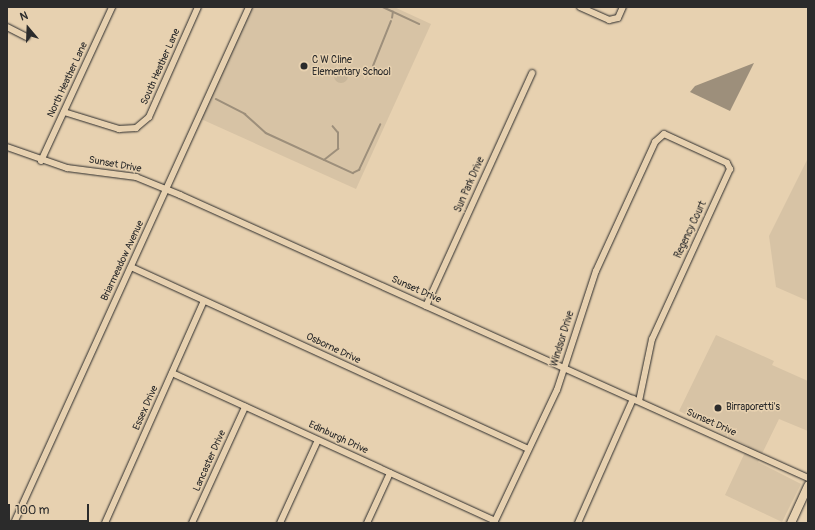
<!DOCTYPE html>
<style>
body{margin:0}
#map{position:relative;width:815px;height:530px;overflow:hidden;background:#e7d1b0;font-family:Pangolin,sans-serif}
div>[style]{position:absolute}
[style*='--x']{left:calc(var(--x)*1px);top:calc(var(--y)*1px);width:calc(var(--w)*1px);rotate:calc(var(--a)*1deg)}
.built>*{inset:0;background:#d7c3a5}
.green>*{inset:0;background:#c8b69a}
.round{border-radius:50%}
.water>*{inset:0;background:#9d8f7b}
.stream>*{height:1.5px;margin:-0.75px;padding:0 0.75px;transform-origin:0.75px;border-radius:0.75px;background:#9d8f7b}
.roads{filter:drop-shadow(0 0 1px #2b2b2b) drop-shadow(0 0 1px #2b2b2b)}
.minor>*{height:6px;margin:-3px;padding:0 3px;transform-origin:3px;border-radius:3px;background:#e7d1b0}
.major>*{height:8px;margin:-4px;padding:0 4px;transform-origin:4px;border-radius:4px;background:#e7d1b0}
.dots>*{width:11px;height:11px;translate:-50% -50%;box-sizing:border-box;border:2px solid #e7d1b0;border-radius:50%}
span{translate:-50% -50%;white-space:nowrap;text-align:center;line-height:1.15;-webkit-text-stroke:3px #e7d1b0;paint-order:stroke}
.poi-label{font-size:10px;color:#2b2b2b}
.left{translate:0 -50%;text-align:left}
.street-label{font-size:10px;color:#2b2b2b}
.frame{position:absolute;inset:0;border:8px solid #2b2b2b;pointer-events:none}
.north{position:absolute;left:8px;top:8px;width:40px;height:40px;-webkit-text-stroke:3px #e7d1b0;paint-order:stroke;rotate:341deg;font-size:11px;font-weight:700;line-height:16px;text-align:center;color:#2b2b2b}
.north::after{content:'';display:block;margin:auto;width:14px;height:18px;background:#2b2b2b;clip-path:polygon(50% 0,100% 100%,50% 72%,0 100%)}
.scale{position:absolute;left:8px;top:504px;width:81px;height:18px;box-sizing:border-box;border:2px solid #2b2b2b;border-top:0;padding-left:5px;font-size:12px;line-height:14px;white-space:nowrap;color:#2b2b2b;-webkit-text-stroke:3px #e7d1b0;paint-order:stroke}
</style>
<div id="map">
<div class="built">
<i style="clip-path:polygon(252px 7px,394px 7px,431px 24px,356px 189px,201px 119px)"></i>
<i style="clip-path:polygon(808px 158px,808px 301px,776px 287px,769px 236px)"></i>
<i style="clip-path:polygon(716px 335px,774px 361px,772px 365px,808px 381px,808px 431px,779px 419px,758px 462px,801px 484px,782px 522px,725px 495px,748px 446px,679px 411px)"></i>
</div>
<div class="green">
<i class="round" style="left:334px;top:69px;width:14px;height:14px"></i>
</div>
<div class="water">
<i style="clip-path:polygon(754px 63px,730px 111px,690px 92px,695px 86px)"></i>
</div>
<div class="stream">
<i style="--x:383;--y:7;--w:40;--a:25"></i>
<i style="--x:392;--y:18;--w:6;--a:-81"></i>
<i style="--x:373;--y:66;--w:48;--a:-68.2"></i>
<i style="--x:216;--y:99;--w:33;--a:27"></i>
<i style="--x:245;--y:114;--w:28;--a:42"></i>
<i style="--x:266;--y:133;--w:96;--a:24.7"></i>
<i style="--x:353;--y:173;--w:7;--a:-27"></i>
<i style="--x:359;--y:170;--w:50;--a:-65"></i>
<i style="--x:324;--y:160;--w:18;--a:-38"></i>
<i style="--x:338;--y:149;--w:16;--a:-90"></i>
<i style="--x:338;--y:133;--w:8;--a:-130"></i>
</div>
<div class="roads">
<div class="minor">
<i style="--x:580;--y:7;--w:32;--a:24"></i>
<i style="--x:609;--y:20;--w:9;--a:-13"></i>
<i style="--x:618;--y:18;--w:12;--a:-66"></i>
<i style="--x:7;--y:27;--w:22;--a:27"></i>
<i style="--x:64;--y:112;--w:58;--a:17.2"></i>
<i style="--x:119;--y:129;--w:17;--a:-3"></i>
<i style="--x:136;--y:128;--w:17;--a:-40"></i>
<i style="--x:149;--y:117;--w:120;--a:-66"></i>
<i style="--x:7;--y:147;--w:64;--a:19.3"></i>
<i style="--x:67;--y:168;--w:70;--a:7.4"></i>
<i style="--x:136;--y:177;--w:48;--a:22.2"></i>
<i style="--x:180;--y:195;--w:689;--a:24.26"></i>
<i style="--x:41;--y:161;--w:170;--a:-65.2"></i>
<i style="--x:131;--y:267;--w:437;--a:24.6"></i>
<i style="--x:426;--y:306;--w:256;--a:-65.5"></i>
<i style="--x:172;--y:373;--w:355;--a:24.6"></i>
<i style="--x:14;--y:523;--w:567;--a:-65.51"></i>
<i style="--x:105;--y:523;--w:243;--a:-66"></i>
<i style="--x:192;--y:523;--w:128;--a:-65.4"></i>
<i style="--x:280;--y:523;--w:91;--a:-65.4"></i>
<i style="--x:367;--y:523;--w:55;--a:-65.3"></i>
<i style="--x:494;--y:523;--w:147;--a:-64.7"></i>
<i style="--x:557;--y:390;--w:125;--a:-71.9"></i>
<i style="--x:596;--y:271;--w:142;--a:-65.4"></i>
<i style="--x:655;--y:142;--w:12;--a:-42"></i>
<i style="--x:664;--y:134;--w:69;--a:24.7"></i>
<i style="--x:727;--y:163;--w:7;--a:63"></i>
<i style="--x:730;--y:169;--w:187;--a:114.6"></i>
<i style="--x:652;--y:339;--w:63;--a:101.8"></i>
<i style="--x:578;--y:523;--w:136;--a:-66.1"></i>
</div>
<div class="major">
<i style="--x:791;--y:523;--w:41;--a:-65.3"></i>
</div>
</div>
<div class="dots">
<i style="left:304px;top:66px;background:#2b2b2b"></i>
<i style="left:718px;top:408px;background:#2b2b2b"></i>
</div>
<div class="poi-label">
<span class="left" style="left:312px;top:66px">C W Cline<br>Elementary School</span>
<span class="left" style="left:726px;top:408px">Birraporetti's</span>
</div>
<div class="street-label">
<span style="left:161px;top:67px;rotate:-66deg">South Heather Lane</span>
<span style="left:68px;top:80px;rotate:-65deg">North Heather Lane</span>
<span style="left:115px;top:165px;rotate:10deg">Sunset Drive</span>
<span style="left:470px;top:185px;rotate:-66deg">Sun Park Drive</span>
<span style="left:691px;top:230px;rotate:-65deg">Regency Court</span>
<span style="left:123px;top:261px;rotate:-65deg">Briarmeadow Avenue</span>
<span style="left:416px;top:290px;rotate:24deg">Sunset Drive</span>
<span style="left:563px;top:339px;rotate:-73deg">Windsor Drive</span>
<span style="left:333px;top:349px;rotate:25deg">Osborne Drive</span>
<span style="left:146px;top:408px;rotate:-66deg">Essex Drive</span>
<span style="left:711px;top:423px;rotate:24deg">Sunset Drive</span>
<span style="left:338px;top:438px;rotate:25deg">Edinburgh Drive</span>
<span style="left:210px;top:461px;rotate:-66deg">Lancaster Drive</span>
</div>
<div class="frame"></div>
<div class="north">N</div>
<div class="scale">100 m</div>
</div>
